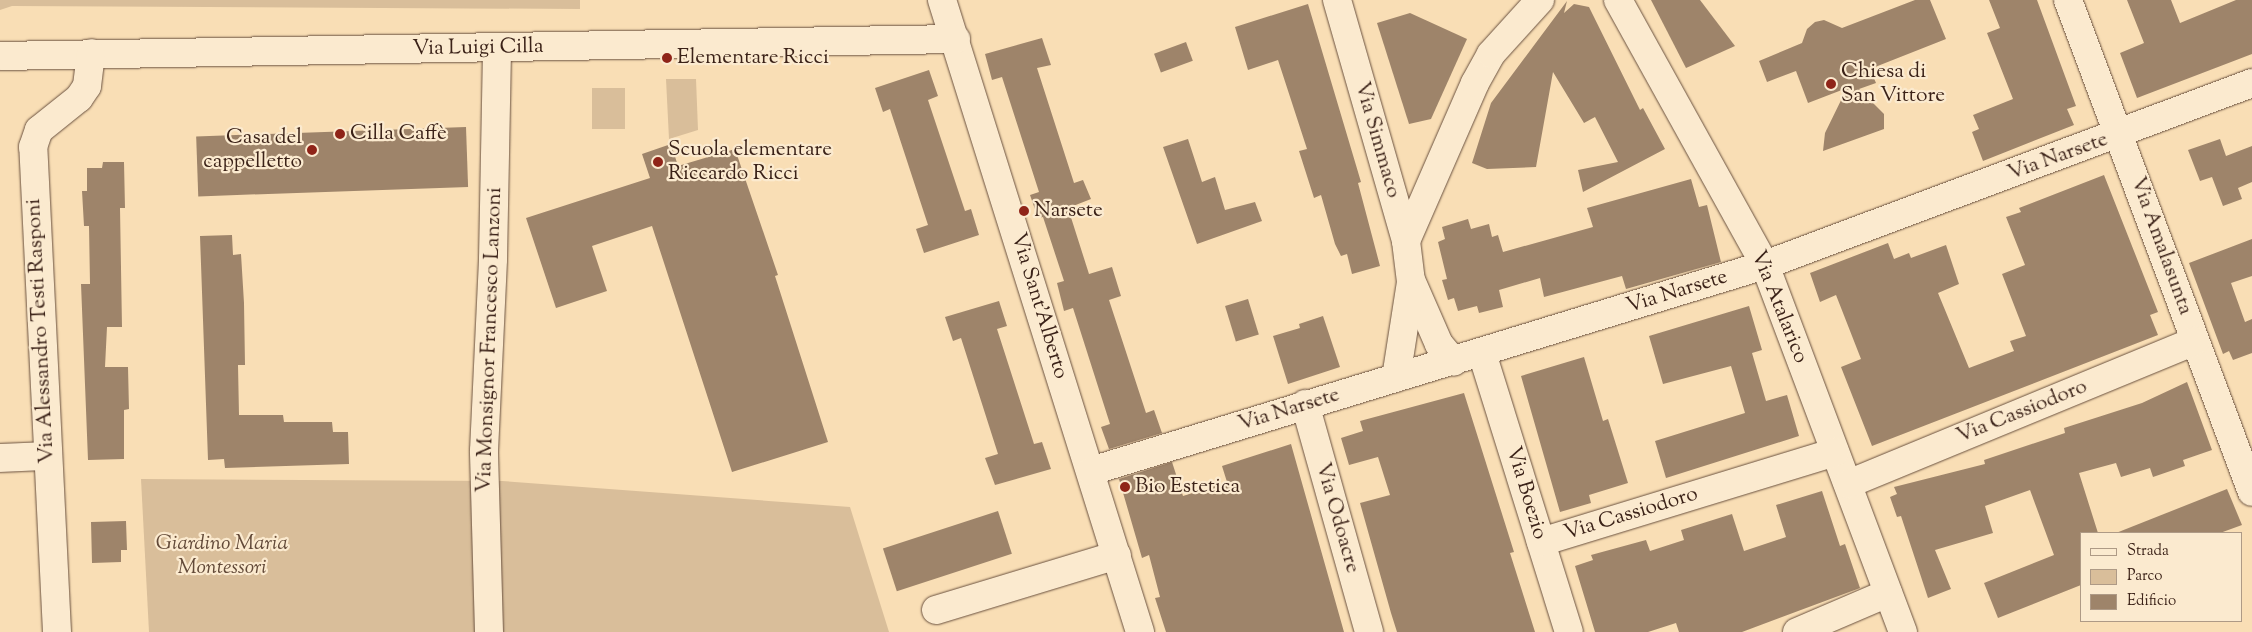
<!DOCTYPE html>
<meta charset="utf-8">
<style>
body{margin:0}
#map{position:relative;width:2252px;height:632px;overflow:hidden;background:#f9deb5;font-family:"Sorts Mill Goudy",serif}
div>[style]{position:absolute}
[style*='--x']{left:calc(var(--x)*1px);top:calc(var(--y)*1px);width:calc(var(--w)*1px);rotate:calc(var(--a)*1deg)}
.green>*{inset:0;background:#d9be9a;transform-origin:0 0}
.building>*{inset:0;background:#9e846a;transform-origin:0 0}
.roads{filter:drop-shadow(0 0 1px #6a513f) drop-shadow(0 0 1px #6a513f)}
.minor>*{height:28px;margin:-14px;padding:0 14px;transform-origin:14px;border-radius:14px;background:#fbeacf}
.dots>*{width:14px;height:14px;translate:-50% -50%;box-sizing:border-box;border:2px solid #fbeacf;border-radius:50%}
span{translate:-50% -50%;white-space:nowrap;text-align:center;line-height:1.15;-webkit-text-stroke:4.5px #fbeacf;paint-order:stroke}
.street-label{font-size:21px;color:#3b2218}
.poi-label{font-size:21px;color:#3b2218}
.left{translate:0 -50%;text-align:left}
.right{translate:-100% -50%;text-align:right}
.park-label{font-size:21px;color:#624938;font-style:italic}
.legend{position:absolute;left:2080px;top:532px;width:162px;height:90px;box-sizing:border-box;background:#fbeacf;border:1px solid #ae9a86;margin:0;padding:6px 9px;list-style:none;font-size:15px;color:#3b2218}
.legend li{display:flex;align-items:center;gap:10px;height:25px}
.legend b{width:25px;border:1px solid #ae9a86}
</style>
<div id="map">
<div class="green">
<i style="clip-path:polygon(0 0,580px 0,580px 9px,12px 6px,0 10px)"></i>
<i style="clip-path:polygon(666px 79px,696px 79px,698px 130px,669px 139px)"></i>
<i style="left:592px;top:88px;width:33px;height:41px"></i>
<i style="clip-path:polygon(141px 479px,502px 481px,850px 507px,889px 632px,149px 632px)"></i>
</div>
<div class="building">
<i style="clip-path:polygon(1651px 0,1700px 0,1735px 46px,1686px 68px)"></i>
<i style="clip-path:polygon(1915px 0,1930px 0,1946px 39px,1870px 69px,1876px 83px,1859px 89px,1884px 114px,1884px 129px,1823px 151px,1825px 133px,1847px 88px,1808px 103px,1796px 71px,1767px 82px,1759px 61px,1802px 43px,1807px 29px,1815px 22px,1824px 20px,1842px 28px)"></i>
<i style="clip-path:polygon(1989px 0,2037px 0,2076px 106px,2067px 109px,2074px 125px,1983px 161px,1972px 132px,1979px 129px,1973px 115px,2013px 99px,1987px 33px,2000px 28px)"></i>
<i style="clip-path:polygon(2127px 0,2171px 0,2180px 23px,2236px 0,2252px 0,2252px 54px,2137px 98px,2120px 53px,2144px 43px)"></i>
<i style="clip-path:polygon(1567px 1px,1564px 13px,1574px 4px,1589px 7px,1640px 110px,1643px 108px,1665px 149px,1583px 192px,1578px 170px,1618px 162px,1595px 117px,1584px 123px,1553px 72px,1536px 167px,1487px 169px,1472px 163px,1491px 103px)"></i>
<i style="clip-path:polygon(1308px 4px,1361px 182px,1358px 183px,1380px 266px,1352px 274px,1347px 254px,1341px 256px,1335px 244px,1321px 195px,1314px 198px,1299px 151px,1307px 149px,1278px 60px,1248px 70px,1235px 27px)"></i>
<i style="clip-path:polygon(1410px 13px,1467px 39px,1431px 119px,1409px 124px,1377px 23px)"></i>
<i style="clip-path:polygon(1042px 38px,1051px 65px,1037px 68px,1074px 183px,1083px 180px,1091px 199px,1068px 208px,1089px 274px,1112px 267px,1121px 296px,1109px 300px,1146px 413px,1154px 410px,1162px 433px,1109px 449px,1101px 427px,1110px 424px,1073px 308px,1064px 311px,1057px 283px,1064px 281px,1043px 217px,1038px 218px,1030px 195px,1039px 192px,1002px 77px,992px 80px,985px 54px)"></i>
<i style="left:1186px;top:42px;width:20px;height:34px;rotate:70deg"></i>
<i style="clip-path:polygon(929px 70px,938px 96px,928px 100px,965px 211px,971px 209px,979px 235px,924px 253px,916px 229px,928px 225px,890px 109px,883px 112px,875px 88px)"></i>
<i style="left:466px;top:127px;width:60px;height:270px;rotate:88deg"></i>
<i style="clip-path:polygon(1188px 139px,1202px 182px,1215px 177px,1225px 210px,1255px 202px,1262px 221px,1197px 244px,1163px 147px)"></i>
<i style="clip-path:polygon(2220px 139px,2226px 156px,2252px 146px,2252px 182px,2238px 188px,2242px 199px,2223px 206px,2212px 177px,2200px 181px,2188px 150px)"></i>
<i style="clip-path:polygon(671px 144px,678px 166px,735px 149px,778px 275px,775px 276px,828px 442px,732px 472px,652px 226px,592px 246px,607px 291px,556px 308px,526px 218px,650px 178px,642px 154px)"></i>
<i style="clip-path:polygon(103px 162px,124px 162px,125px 208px,120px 208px,122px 327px,107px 327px,105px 367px,128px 367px,129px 409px,124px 410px,124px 459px,88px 460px,81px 284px,90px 284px,89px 226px,84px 226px,82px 191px,87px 191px,87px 168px,102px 168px)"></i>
<i style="clip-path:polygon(2104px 175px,2158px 312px,2150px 315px,2158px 335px,1872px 446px,1841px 367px,1861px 359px,1836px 295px,1820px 302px,1810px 273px,1888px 243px,1894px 259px,1909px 253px,1911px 258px,1946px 245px,1959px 284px,1938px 293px,1969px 368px,2014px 351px,2010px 341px,2026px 336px,2002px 274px,2025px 265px,2006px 217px,2021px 212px,2019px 208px)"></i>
<i style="clip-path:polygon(1691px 179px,1699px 207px,1707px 205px,1721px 262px,1626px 289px,1622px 276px,1544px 297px,1540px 278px,1499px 290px,1503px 307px,1479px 313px,1477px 306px,1458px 311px,1454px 298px,1448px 300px,1442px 280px,1447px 279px,1438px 242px,1445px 239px,1442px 227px,1468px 219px,1471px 229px,1489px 224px,1492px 237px,1498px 235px,1503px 252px,1593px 227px,1587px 208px)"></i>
<i style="clip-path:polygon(232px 235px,233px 255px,241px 254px,244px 303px,245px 365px,238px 365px,239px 415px,283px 415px,284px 422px,332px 422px,333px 432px,348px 432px,349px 464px,225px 468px,224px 459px,208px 460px,200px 236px)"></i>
<i style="clip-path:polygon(2252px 239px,2252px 276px,2231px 283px,2245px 322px,2252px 319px,2252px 353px,2233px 360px,2229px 351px,2223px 354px,2189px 263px)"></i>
<i style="left:1248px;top:299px;width:37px;height:24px;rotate:73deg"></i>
<i style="clip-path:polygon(999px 301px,1007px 326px,997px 329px,1034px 444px,1042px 442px,1051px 469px,995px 485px,985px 458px,998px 454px,961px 338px,953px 341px,945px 317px)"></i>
<i style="clip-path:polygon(1749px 306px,1762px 350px,1752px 353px,1766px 401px,1787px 395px,1799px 436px,1666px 478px,1655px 441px,1745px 413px,1731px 366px,1663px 384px,1649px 336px)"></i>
<i style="clip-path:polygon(1323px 316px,1340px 367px,1288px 384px,1273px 336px,1300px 328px,1299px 324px)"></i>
<i style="clip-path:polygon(1584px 357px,1603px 421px,1608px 419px,1628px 483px,1589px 495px,1591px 503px,1560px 512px,1521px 376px)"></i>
<i style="clip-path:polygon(2187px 382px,2212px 450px,2183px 460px,2185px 466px,2153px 477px,2150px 468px,2121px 477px,2116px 463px,2079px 473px,2098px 533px,2081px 533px,2081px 585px,1998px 618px,1984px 583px,2054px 555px,2030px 490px,1985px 506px,1993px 533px,1935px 550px,1951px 589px,1928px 598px,1901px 516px,1897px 517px,1890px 497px,1897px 494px,1894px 487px,1985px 464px,1984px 460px,2065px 433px,2064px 428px,2142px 403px)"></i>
<i style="clip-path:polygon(1464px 393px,1514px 552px,1510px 553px,1535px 632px,1397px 632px,1391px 613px,1360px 503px,1390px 495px,1378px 457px,1349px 465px,1341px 438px,1363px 431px,1360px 421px)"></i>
<i style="clip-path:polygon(1291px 444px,1344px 632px,1166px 632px,1155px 598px,1160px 597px,1149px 555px,1142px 558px,1119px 479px,1172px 462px,1183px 496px,1227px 482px,1222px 466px)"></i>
<i style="clip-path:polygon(2227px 489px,2242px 525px,2220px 533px,2116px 533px)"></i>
<i style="clip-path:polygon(1822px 491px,1840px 546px,1845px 544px,1860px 588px,1742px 632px,1679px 632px,1676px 623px,1648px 632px,1595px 632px,1575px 566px,1593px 560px,1591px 555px,1646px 540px,1650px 551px,1684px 540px,1681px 530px,1732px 514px,1744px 551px,1786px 537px,1776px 505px)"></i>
<i style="left:998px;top:511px;width:45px;height:121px;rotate:72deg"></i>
<i style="clip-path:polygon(126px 521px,127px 550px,121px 550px,121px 562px,92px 563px,91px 522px)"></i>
</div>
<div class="roads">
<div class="minor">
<i style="--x:942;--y:0;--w:662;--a:72.6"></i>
<i style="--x:1337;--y:0;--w:251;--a:74"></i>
<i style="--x:1406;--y:241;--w:39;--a:83"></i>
<i style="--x:1411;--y:280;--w:70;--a:66.4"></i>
<i style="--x:1439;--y:344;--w:23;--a:50"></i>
<i style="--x:1618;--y:0;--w:303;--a:61"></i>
<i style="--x:1765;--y:265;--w:392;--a:69.4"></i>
<i style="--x:2068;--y:0;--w:525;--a:69.5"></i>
<i style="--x:0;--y:56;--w:956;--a:-1.02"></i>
<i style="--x:1406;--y:241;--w:172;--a:-66.4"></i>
<i style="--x:1475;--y:83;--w:33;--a:-61"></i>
<i style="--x:1491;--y:54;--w:73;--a:-47.8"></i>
<i style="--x:1482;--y:353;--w:292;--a:72.7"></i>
<i style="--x:1396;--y:378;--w:97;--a:-81.1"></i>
<i style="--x:1305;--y:404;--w:237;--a:74.3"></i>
<i style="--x:0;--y:458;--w:46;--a:-2.5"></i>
<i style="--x:1091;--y:471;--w:705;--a:-17"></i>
<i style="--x:1765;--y:265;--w:520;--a:-20.49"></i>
<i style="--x:1848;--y:484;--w:375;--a:-22.4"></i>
<i style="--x:1541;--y:542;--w:307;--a:-17"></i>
<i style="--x:936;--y:610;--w:189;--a:-16.9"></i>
<i style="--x:57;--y:632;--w:486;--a:-92.8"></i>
<i style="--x:33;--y:147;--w:18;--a:-71"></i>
<i style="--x:39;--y:130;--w:51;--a:-38.7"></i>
<i style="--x:79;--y:98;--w:14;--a:-56"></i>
<i style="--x:87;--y:86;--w:33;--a:-83"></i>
<i style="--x:489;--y:632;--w:181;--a:-91.6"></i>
<i style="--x:484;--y:451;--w:192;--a:-87.3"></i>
<i style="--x:493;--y:259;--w:211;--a:-88.9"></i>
<i style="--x:1797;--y:632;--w:99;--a:-23.2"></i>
</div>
</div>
<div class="dots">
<i style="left:667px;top:58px;background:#8f2418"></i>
<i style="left:1831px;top:84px;background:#8f2418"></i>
<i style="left:340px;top:134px;background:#8f2418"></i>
<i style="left:312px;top:150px;background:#8f2418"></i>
<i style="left:658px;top:162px;background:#8f2418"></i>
<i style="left:1024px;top:211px;background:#8f2418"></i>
<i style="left:1125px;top:487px;background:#8f2418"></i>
</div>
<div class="street-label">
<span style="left:478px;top:48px;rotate:-1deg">Via Luigi Cilla</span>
<span style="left:1377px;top:140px;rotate:74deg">Via Simmaco</span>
<span style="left:2058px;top:157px;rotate:-20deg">Via Narsete</span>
<span style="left:2161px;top:246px;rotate:70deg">Via Amalasunta</span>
<span style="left:1677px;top:292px;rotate:-17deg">Via Narsete</span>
<span style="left:1039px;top:306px;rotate:73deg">Via Sant'Alberto</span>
<span style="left:1779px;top:307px;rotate:68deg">Via Atalarico</span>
<span style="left:41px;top:331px;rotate:-93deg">Via Alessandro Testi Rasponi</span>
<span style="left:490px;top:340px;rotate:-88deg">Via Monsignor Francesco Lanzoni</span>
<span style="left:1289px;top:410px;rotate:-17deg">Via Narsete</span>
<span style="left:2022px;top:412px;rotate:-22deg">Via Cassiodoro</span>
<span style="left:1526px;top:493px;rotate:73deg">Via Boezio</span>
<span style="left:1631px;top:514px;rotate:-17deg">Via Cassiodoro</span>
<span style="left:1337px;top:518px;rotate:74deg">Via Odoacre</span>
</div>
<div class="poi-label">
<span class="left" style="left:677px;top:58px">Elementare Ricci</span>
<span class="left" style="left:1841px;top:84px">Chiesa di<br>San Vittore</span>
<span class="left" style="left:350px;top:134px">Cilla Caffè</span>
<span class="right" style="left:302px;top:150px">Casa del<br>cappelletto</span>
<span class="left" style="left:668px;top:162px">Scuola elementare<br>Riccardo Ricci</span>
<span class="left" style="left:1034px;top:211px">Narsete</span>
<span class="left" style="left:1135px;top:487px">Bio Estetica</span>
</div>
<div class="park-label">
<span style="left:222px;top:556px">Giardino Maria<br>Montessori</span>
</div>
<ul class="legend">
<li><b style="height:6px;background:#fbeacf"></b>Strada</li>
<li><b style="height:14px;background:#d9be9a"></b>Parco</li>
<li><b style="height:14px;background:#9e846a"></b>Edificio</li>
</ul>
</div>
